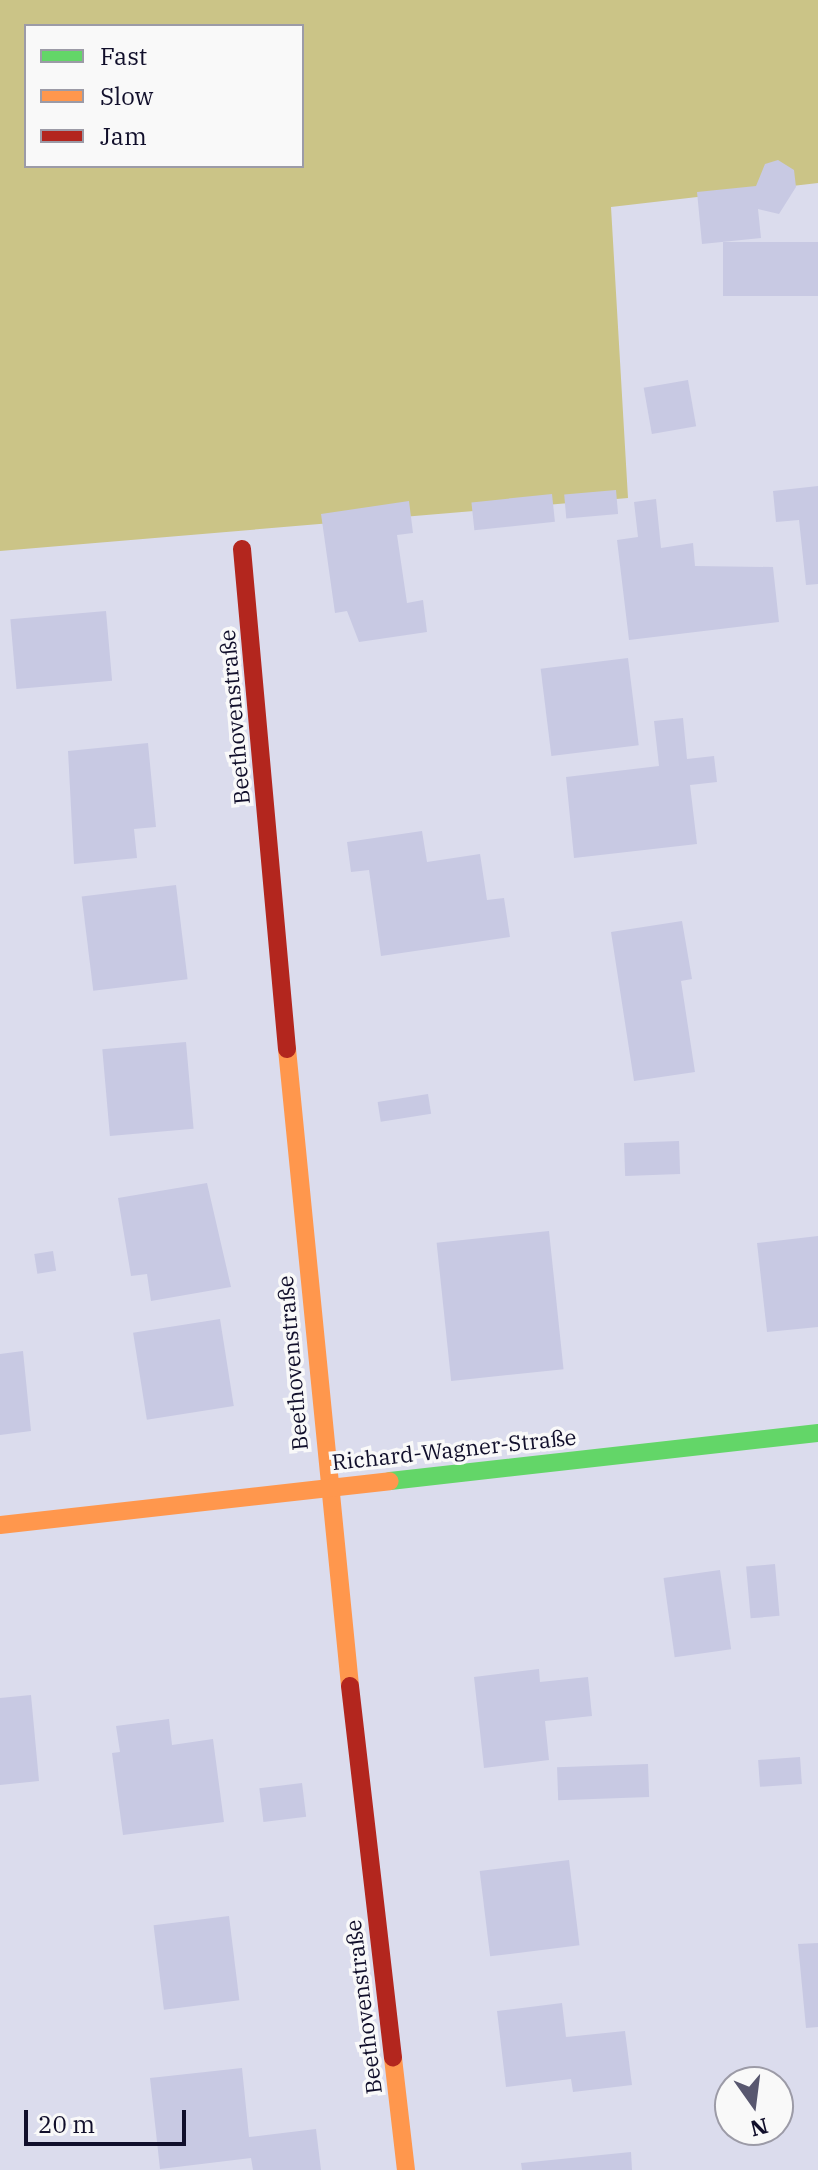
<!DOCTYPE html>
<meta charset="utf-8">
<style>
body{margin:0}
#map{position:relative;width:818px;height:2170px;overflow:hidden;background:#dbdced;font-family:"IBM Plex Serif",serif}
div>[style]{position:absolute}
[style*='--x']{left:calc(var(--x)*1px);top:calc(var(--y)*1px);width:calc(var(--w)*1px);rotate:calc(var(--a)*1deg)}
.green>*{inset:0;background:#cbc487}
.building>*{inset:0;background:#c8c9e3;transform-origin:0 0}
.fast>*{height:18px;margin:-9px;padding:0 9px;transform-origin:9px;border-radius:9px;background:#63d668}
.slow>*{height:18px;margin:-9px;padding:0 9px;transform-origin:9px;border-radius:9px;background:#ff974d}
.jam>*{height:18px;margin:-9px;padding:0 9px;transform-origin:9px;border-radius:9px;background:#b3261e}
span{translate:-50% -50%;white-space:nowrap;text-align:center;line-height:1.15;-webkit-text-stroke:7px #f9f9f9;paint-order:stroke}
.street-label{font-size:22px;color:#110f2b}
.legend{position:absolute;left:24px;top:24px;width:280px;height:144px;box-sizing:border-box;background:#f9f9f9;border:2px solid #9c9ba7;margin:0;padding:10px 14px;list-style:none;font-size:24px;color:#110f2b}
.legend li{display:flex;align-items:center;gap:16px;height:40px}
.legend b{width:40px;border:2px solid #9c9ba7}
.north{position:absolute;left:714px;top:2066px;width:80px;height:80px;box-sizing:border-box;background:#f9f9f9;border:2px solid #9c9ba7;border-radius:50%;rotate:166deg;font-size:22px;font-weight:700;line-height:32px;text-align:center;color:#110f2b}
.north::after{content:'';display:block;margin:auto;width:28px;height:36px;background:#58576f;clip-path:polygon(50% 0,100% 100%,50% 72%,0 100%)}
.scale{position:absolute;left:24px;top:2110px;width:162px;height:36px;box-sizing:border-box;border:4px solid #110f2b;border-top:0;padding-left:10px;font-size:24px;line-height:28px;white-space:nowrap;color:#110f2b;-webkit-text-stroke:6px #f9f9f9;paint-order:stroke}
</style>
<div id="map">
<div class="green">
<i style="clip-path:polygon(evenodd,0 0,818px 0,818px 183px,611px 207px,628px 498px,0 551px,0 0,26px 26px,302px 26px,302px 166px,26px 166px,26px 26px)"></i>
</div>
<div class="building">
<i style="clip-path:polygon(778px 160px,794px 170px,796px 187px,779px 214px,758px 209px,761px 238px,702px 244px,697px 192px,756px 186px,765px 164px)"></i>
<i style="left:818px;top:242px;width:54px;height:95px;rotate:90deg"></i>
<i style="left:688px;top:380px;width:47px;height:45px;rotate:80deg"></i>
<i style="clip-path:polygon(818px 486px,818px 584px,806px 585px,799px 520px,776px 522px,773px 491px)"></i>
<i style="left:616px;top:490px;width:24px;height:52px;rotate:85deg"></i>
<i style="left:552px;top:494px;width:28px;height:81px;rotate:84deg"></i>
<i style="clip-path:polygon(656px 499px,661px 548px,693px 543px,695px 566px,773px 567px,779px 622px,629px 640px,617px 540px,638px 537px,634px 502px)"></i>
<i style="clip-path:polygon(409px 501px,413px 533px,397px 535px,407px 603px,423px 600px,427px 632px,359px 642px,347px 611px,335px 613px,321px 514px)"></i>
<i style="left:106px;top:611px;width:70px;height:96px;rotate:85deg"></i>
<i style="left:628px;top:658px;width:88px;height:88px;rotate:83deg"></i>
<i style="clip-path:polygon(683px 718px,687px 759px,714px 756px,717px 782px,690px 785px,697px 844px,574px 858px,566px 777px,659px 766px,654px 721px)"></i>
<i style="clip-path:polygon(148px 743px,156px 827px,134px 829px,137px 858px,74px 864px,68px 751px)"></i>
<i style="clip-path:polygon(422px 831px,427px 862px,480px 854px,487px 900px,504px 898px,510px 937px,381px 956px,369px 870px,351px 872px,347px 842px)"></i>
<i style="left:176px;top:885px;width:95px;height:95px;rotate:83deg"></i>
<i style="clip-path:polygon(682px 921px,692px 979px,681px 981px,695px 1072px,634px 1081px,611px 932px)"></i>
<i style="left:186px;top:1042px;width:87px;height:84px;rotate:85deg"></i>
<i style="left:428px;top:1094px;width:20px;height:51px;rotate:81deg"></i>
<i style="left:679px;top:1141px;width:33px;height:55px;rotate:88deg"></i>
<i style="clip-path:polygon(207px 1183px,231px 1287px,151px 1301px,147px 1274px,131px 1276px,118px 1198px)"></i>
<i style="left:549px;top:1231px;width:139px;height:113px;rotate:84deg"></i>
<i style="clip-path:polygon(818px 1236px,818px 1327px,767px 1332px,757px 1243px)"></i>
<i style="left:53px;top:1251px;width:20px;height:19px;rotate:81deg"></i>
<i style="left:220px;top:1319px;width:88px;height:88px;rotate:81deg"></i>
<i style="clip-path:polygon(23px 1351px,31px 1431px,0 1435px,0 1354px)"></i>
<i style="left:775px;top:1564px;width:52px;height:29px;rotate:85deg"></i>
<i style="left:720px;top:1570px;width:80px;height:57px;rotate:82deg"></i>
<i style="clip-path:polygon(539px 1669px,540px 1682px,588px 1677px,592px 1716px,545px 1721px,549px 1760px,484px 1768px,474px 1677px)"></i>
<i style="clip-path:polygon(31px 1695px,39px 1781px,0 1785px,0 1698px)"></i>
<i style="clip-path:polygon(169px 1719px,172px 1745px,213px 1739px,224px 1822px,123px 1835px,112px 1753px,120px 1752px,116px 1726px)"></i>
<i style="left:800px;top:1757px;width:27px;height:42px;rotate:86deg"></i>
<i style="left:648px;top:1764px;width:33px;height:91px;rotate:88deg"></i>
<i style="left:302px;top:1783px;width:34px;height:43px;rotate:83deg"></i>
<i style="left:569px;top:1860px;width:86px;height:90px;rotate:83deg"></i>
<i style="left:229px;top:1916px;width:85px;height:76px;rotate:83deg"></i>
<i style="clip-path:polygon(818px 1943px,818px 2027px,806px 2028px,798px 1944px)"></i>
<i style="clip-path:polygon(562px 2003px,566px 2037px,625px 2031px,632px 2085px,573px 2092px,571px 2079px,506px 2087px,497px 2011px)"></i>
<i style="clip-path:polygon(242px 2068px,249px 2137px,316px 2129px,321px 2170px,253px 2170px,251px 2158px,160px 2169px,150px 2078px)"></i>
<i style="clip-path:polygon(631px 2152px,632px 2170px,522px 2170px,521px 2163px)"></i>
</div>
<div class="fast">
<i style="--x:390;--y:1481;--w:431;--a:-6.4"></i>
</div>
<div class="slow">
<i style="--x:287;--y:1049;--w:640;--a:84.35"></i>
<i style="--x:0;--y:1525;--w:392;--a:-6.4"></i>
<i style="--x:393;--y:2058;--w:113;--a:83.4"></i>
</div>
<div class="jam">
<i style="--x:242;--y:549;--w:502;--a:84.86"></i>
<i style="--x:350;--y:1686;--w:374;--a:83.4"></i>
</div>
<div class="street-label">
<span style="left:234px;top:717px;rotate:-95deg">Beethovenstraße</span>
<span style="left:292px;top:1363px;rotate:-95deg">Beethovenstraße</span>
<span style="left:454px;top:1449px;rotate:-6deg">Richard-Wagner-Straße</span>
<span style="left:363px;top:2007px;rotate:-97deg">Beethovenstraße</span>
</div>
<ul class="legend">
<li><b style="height:10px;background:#63d668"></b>Fast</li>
<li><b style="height:10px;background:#ff974d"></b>Slow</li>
<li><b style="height:10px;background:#b3261e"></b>Jam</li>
</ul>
<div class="north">N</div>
<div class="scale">20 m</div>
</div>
